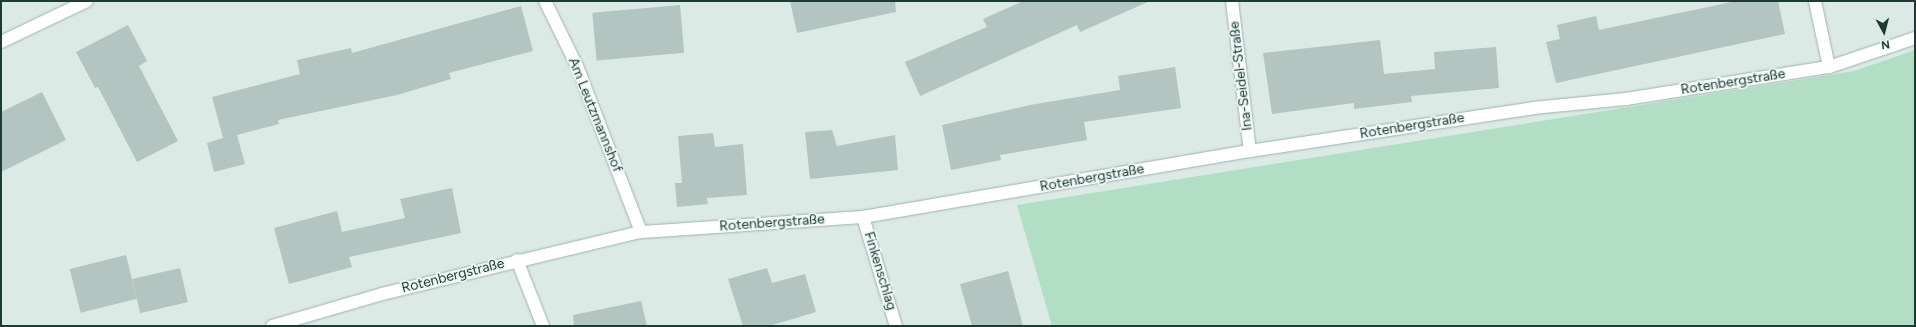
<!DOCTYPE html>
<meta charset="utf-8">
<style>
body{margin:0}
#map{position:relative;width:1916px;height:327px;overflow:hidden;background:#dceae6;font-family:Figtree,sans-serif}
div>[style]{position:absolute}
[style*='--x']{left:calc(var(--x)*1px);top:calc(var(--y)*1px);width:calc(var(--w)*1px);rotate:calc(var(--a)*1deg)}
.green>*{inset:0;background:#b3dec6}
.building>*{inset:0;background:#b2c5c0;transform-origin:0 0}
.roads{filter:drop-shadow(0 0 1px #9fb2ae) drop-shadow(0 0 1px #9fb2ae)}
.street>*{height:12px;margin:-6px;padding:0 6px;transform-origin:6px;border-radius:6px;background:#fff}
span{translate:-50% -50%;white-space:nowrap;text-align:center;line-height:1.15;-webkit-text-stroke:3.5px #edf7f3;paint-order:stroke}
.street-label{font-size:14px;color:#1d3a37}
.frame{position:absolute;inset:0;border:2px solid #1d3a37;pointer-events:none}
.north{position:absolute;left:1864px;top:12px;width:40px;height:40px;-webkit-text-stroke:3px #edf7f3;paint-order:stroke;rotate:173deg;font-size:11px;font-weight:700;line-height:16px;text-align:center;color:#1d3a37}
.north::after{content:'';display:block;margin:auto;width:14px;height:18px;background:#1d3a37;clip-path:polygon(50% 0,100% 100%,50% 72%,0 100%)}
</style>
<div id="map">
<div class="green">
<i style="clip-path:polygon(1915px 50px,1915px 326px,1052px 326px,1017px 205px,1854px 71px)"></i>
</div>
<div class="building">
<i style="clip-path:polygon(790px 1px,895px 1px,896px 12px,797px 33px)"></i>
<i style="clip-path:polygon(1023px 1px,1150px 1px,1080px 32px,1077px 25px,920px 96px,905px 62px,987px 27px,983px 19px)"></i>
<i style="clip-path:polygon(1736px 1px,1778px 1px,1785px 34px,1556px 83px,1546px 42px,1560px 39px,1557px 25px,1596px 16px,1599px 30px)"></i>
<i style="left:680px;top:5px;width:48px;height:88px;rotate:85deg"></i>
<i style="clip-path:polygon(521px 6px,533px 51px,449px 73px,451px 79px,397px 95px,278px 120px,279px 124px,237px 135px,245px 164px,214px 172px,207px 143px,223px 138px,212px 97px,300px 74px,297px 60px,351px 48px,352px 53px)"></i>
<i style="clip-path:polygon(128px 25px,147px 61px,139px 66px,178px 141px,137px 162px,98px 87px,95px 88px,76px 52px)"></i>
<i style="clip-path:polygon(1380px 40px,1384px 74px,1435px 69px,1434px 52px,1496px 47px,1499px 88px,1411px 96px,1412px 102px,1354px 109px,1354px 103px,1272px 114px,1263px 53px)"></i>
<i style="clip-path:polygon(1175px 67px,1181px 108px,1084px 122px,1087px 140px,1000px 155px,1001px 160px,951px 170px,942px 125px,1030px 105px,1120px 90px,1118px 76px)"></i>
<i style="clip-path:polygon(42px 92px,66px 140px,1px 172px,1px 112px)"></i>
<i style="clip-path:polygon(832px 130px,837px 146px,895px 135px,898px 170px,810px 179px,805px 132px)"></i>
<i style="clip-path:polygon(713px 133px,715px 147px,743px 144px,747px 195px,707px 198px,708px 204px,677px 207px,675px 183px,682px 183px,678px 136px)"></i>
<i style="clip-path:polygon(452px 188px,461px 233px,349px 257px,352px 267px,289px 284px,274px 228px,337px 211px,342px 232px,405px 218px,400px 199px)"></i>
<i style="left:126px;top:255px;width:45px;height:58px;rotate:76deg"></i>
<i style="left:180px;top:268px;width:35px;height:49px;rotate:77deg"></i>
<i style="clip-path:polygon(767px 268px,772px 283px,805px 274px,816px 312px,769px 326px,743px 326px,728px 279px)"></i>
<i style="clip-path:polygon(1008px 271px,1023px 326px,972px 326px,960px 284px)"></i>
<i style="clip-path:polygon(641px 301px,647px 326px,574px 326px,573px 315px)"></i>
</div>
<div class="roads">
<div class="street">
<i style="--x:545;--y:1;--w:72;--a:63.8"></i>
<i style="--x:577;--y:66;--w:178;--a:68.9"></i>
<i style="--x:1232;--y:1;--w:151;--a:83.2"></i>
<i style="--x:1815;--y:1;--w:67;--a:78"></i>
<i style="--x:1;--y:42;--w:95;--a:-25.5"></i>
<i style="--x:863;--y:217;--w:114;--a:73.2"></i>
<i style="--x:517;--y:260;--w:71;--a:68.5"></i>
<i style="--x:272;--y:326;--w:115;--a:-16.2"></i>
<i style="--x:382;--y:294;--w:266;--a:-13.5"></i>
<i style="--x:641;--y:232;--w:223;--a:-3.9"></i>
<i style="--x:863;--y:217;--w:393;--a:-9.7"></i>
<i style="--x:1250;--y:151;--w:286;--a:-8.6"></i>
<i style="--x:1533;--y:108;--w:93;--a:-5.5"></i>
<i style="--x:1626;--y:99;--w:206;--a:-9"></i>
<i style="--x:1829;--y:67;--w:91;--a:-18.6"></i>
</div>
</div>
<div class="street-label">
<span style="left:1241px;top:76px;rotate:-97deg">Ina-Seidel-Straße</span>
<span style="left:1733px;top:82px;rotate:-9deg">Rotenbergstraße</span>
<span style="left:595px;top:115px;rotate:68deg">Am Leutzmannshof</span>
<span style="left:1412px;top:126px;rotate:-9deg">Rotenbergstraße</span>
<span style="left:1092px;top:178px;rotate:-10deg">Rotenbergstraße</span>
<span style="left:772px;top:223px;rotate:-4deg">Rotenbergstraße</span>
<span style="left:880px;top:271px;rotate:73deg">Finkenschlag</span>
<span style="left:453px;top:276px;rotate:-14deg">Rotenbergstraße</span>
</div>
<div class="frame"></div>
<div class="north">N</div>
</div>
